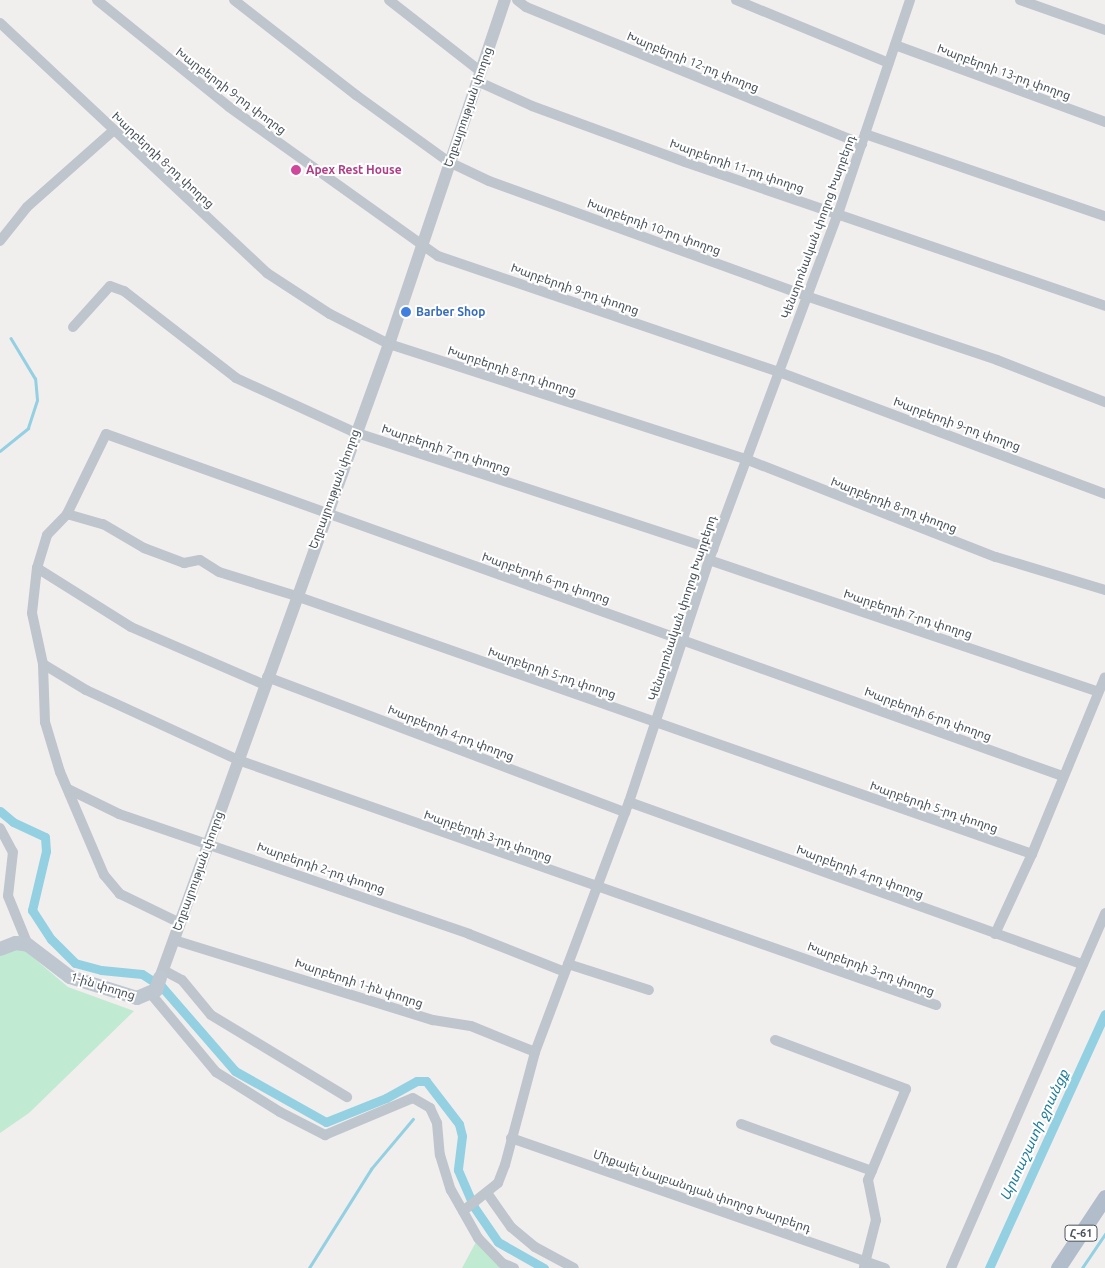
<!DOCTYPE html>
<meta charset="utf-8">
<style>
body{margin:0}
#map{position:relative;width:1105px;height:1268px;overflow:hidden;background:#f1eeee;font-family:Ubuntu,"Noto Sans Armenian",sans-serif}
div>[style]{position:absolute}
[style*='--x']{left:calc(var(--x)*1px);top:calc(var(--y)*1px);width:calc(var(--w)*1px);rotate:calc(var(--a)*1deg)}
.green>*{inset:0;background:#c1ead2}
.stream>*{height:2.5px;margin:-1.25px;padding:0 1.25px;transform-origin:1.25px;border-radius:1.25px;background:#93d0e2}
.canal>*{height:9px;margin:-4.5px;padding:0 4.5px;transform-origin:4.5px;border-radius:4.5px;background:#93d0e2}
.minor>*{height:10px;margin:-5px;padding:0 5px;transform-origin:5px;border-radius:5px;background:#bec5cc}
.tertiary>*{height:12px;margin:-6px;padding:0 6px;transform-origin:6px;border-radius:6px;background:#bec5cc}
.secondary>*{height:14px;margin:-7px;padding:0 7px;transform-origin:7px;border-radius:7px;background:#bec6d0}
.primary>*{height:15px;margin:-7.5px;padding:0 7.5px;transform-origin:7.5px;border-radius:7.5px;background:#b1bdca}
.dots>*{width:14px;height:14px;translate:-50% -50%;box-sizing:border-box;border:2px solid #fff;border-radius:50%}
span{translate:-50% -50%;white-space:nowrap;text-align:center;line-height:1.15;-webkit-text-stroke:4px #fff;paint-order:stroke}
.shield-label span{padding:1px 4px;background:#fff;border:1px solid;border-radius:4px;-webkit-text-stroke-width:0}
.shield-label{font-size:11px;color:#48515a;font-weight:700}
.street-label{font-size:12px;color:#48515a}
.hotel-label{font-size:12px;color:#b23c85;font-weight:700}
.left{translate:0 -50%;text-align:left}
.shop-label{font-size:12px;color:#366cbe;font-weight:700}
.water-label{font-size:14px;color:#1b7c9a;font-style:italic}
</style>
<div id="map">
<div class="green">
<i style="clip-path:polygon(16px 943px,68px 987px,134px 1011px,29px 1113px,0 1133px,0 950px)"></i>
<i style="clip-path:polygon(476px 1242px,514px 1268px,462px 1268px)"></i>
</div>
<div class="stream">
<i style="--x:0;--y:451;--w:36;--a:-39"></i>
<i style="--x:28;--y:428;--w:29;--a:-72"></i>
<i style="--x:37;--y:400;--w:21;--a:-95"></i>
<i style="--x:35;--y:379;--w:47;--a:-121"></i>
<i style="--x:309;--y:1268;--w:117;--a:-57.9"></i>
<i style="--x:371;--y:1169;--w:65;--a:-50"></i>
<i style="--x:1082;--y:1268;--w:41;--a:-55.9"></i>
</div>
<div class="canal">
<i style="--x:0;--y:811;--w:17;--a:40"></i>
<i style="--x:13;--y:822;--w:35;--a:25"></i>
<i style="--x:45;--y:837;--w:14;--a:86"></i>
<i style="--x:46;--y:851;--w:61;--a:103.3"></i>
<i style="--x:32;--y:910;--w:35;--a:57"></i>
<i style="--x:51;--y:939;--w:34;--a:45"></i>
<i style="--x:75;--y:963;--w:27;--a:15"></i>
<i style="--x:101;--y:970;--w:41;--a:5.6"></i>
<i style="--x:142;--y:974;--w:24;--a:33"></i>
<i style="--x:162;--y:987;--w:111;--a:49"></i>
<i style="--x:235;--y:1071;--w:104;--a:29.3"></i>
<i style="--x:326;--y:1122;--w:65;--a:-21.8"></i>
<i style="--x:386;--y:1098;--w:35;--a:-29"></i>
<i style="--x:417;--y:1081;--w:9;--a:0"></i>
<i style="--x:426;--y:1081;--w:54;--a:52.5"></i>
<i style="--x:459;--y:1124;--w:12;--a:76"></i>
<i style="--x:462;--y:1136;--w:34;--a:97"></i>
<i style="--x:458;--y:1170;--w:40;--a:66.6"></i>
<i style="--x:474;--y:1207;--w:42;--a:55.6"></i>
<i style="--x:498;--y:1242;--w:53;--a:29.5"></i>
<i style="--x:989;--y:1268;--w:279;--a:-65.5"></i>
</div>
<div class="minor">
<i style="--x:97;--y:0;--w:170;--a:39"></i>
<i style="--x:229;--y:107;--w:257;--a:35.5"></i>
<i style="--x:438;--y:256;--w:360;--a:18.8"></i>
<i style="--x:779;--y:372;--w:348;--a:20.5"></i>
<i style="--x:234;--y:0;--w:155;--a:37.9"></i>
<i style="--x:356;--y:95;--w:115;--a:35.8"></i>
<i style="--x:449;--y:162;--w:44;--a:25.4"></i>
<i style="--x:489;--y:181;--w:337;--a:19.9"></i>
<i style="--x:806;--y:296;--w:201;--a:18.5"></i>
<i style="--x:997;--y:360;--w:116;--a:21.3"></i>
<i style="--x:389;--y:0;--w:115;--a:38"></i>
<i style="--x:517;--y:0;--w:11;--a:38"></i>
<i style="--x:526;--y:7;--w:363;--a:22.2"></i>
<i style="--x:736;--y:0;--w:165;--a:22.4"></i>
<i style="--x:1020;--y:0;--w:90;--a:19.4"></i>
<i style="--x:0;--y:23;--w:366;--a:43.1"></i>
<i style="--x:267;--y:273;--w:75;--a:33.1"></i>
<i style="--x:330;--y:314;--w:66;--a:27"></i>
<i style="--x:389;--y:344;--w:377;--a:17.9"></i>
<i style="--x:748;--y:460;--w:266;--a:21.4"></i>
<i style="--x:996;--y:557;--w:114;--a:16.8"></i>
<i style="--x:895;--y:45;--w:224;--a:20.1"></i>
<i style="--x:477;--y:81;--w:60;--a:24.4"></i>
<i style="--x:532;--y:106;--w:163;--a:20.1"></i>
<i style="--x:685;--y:162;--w:444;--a:18.9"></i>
<i style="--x:865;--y:134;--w:254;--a:18.9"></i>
<i style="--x:0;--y:241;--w:43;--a:-51.5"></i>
<i style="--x:27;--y:207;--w:115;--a:-41.5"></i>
<i style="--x:73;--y:327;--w:55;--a:-47.9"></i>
<i style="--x:110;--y:286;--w:15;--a:20"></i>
<i style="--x:124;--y:291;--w:142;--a:37.8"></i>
<i style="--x:236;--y:378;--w:130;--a:24.6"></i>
<i style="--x:354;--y:432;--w:378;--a:18.1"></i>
<i style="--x:67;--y:514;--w:37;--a:16"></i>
<i style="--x:103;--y:524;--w:48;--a:30.3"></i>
<i style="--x:144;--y:548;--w:43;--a:20.6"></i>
<i style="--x:184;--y:563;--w:16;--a:-11"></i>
<i style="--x:200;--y:560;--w:22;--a:32"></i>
<i style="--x:219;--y:572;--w:81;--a:17.3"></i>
<i style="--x:296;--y:596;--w:780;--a:19.32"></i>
<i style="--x:709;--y:560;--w:411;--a:18.7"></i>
<i style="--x:37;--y:568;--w:111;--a:32.1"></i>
<i style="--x:131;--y:627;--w:146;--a:23.4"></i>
<i style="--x:43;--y:664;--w:50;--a:31.2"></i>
<i style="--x:86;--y:690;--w:167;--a:24.7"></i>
<i style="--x:238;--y:760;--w:740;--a:19.34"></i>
<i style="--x:267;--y:677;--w:383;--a:20.7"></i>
<i style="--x:68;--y:789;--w:57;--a:26.1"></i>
<i style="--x:119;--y:814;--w:370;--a:18.9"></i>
<i style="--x:469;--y:934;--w:103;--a:21.6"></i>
<i style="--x:629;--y:802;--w:482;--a:19.7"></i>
<i style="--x:0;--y:828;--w:27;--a:62"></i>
<i style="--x:13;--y:852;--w:44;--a:96.5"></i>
<i style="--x:8;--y:896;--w:53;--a:67.8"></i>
<i style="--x:180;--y:923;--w:67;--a:-154.2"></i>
<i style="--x:120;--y:894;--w:25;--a:-130"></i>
<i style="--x:104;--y:875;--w:112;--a:-113.1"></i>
<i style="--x:60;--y:772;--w:52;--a:-106.7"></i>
<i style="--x:45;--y:722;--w:58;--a:-92"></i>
<i style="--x:43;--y:664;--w:52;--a:-102.2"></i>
<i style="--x:32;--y:613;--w:45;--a:-83.7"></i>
<i style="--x:37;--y:568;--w:34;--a:-73"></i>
<i style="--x:47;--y:535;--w:29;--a:-46"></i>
<i style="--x:67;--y:514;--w:89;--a:-64"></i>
<i style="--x:106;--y:434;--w:1015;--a:19.68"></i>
<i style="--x:995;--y:934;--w:88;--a:-65.2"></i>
<i style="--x:1032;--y:854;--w:191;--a:-67.6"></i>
<i style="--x:174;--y:940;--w:271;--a:17.2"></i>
<i style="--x:433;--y:1020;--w:38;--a:9"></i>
<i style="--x:471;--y:1026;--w:69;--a:22.1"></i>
<i style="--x:568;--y:964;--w:85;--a:17.8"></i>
<i style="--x:163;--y:970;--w:21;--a:28"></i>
<i style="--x:182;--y:980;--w:45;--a:50.4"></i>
<i style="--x:211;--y:1015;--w:159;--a:31.1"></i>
<i style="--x:151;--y:994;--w:102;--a:50.2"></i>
<i style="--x:216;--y:1072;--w:75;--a:32"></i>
<i style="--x:280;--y:1112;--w:51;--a:27.1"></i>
<i style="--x:325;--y:1135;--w:95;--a:-22.8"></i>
<i style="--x:413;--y:1098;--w:20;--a:30"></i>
<i style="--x:430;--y:1108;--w:17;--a:65"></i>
<i style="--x:437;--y:1123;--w:32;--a:85"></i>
<i style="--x:440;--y:1155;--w:37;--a:73"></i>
<i style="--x:451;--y:1190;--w:55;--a:60.6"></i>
<i style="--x:478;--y:1238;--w:35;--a:46"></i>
<i style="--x:502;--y:1263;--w:13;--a:23"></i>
<i style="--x:775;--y:1040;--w:140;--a:20.5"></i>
<i style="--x:906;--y:1089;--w:99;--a:112.7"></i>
<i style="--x:868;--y:1180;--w:41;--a:78.7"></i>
<i style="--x:876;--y:1220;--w:49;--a:104.3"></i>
<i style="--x:741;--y:1124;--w:139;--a:19.7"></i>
<i style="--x:511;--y:1138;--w:396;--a:19.2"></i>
<i style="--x:487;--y:1193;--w:42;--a:54.8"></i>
<i style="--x:511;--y:1227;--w:31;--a:40"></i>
<i style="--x:535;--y:1247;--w:44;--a:28.3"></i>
<i style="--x:463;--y:1211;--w:45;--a:-38.7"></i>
<i style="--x:498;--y:1183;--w:19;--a:-69"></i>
<i style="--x:505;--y:1165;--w:117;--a:-75.1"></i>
<i style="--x:535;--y:1052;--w:267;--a:-69.4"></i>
<i style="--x:629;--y:802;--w:255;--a:-71.7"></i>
<i style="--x:709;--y:560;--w:369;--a:-69.6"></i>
<i style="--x:838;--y:214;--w:226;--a:-71.4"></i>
<i style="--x:951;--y:1268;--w:387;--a:-66.5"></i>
</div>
<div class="tertiary">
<i style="--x:160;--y:978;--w:674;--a:-70.14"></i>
<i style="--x:389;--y:344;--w:363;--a:-71.4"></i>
</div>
<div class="secondary">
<i style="--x:0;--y:949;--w:17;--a:-21"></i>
<i style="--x:16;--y:943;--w:12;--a:9"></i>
<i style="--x:28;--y:945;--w:53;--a:37.3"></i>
<i style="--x:70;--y:977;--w:70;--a:17.4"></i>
<i style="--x:137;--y:998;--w:21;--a:-23"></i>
<i style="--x:156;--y:990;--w:13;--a:-72"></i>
</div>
<div class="primary">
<i style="--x:1058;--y:1268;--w:85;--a:-56.5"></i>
</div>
<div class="dots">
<i style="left:296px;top:170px;background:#d1479c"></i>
<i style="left:406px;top:312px;background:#3f7fe0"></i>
</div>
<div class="shield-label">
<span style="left:1081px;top:1233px">Հ-61</span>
</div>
<div class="street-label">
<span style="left:693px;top:62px;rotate:22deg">Խարբերդի 12-րդ փողոց</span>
<span style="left:1004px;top:72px;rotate:20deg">Խարբերդի 13-րդ փողոց</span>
<span style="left:231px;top:91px;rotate:37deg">Խարբերդի 9-րդ փողոց</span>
<span style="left:468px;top:107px;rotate:-71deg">Եղբայրության փողոց</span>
<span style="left:163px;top:160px;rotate:43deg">Խարբերդի 8-րդ փողոց</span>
<span style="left:737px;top:166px;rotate:19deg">Խարբերդի 11-րդ փողոց</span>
<span style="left:654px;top:227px;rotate:20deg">Խարբերդի 10-րդ փողոց</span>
<span style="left:818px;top:227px;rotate:-70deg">Կենտրոնական փողոց Խարբերդ</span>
<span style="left:575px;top:289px;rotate:19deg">Խարբերդի 9-րդ փողոց</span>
<span style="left:512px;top:371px;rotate:18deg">Խարբերդի 8-րդ փողոց</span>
<span style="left:957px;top:424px;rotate:20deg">Խարբերդի 9-րդ փողոց</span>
<span style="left:446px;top:449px;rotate:18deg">Խարբերդի 7-րդ փողոց</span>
<span style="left:334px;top:489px;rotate:-70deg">Եղբայրության փողոց</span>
<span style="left:894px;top:505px;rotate:21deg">Խարբերդի 8-րդ փողոց</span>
<span style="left:546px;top:578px;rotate:19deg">Խարբերդի 6-րդ փողոց</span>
<span style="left:682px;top:608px;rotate:-72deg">Կենտրոնական փողոց Խարբերդ</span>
<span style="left:908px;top:614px;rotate:18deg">Խարբերդի 7-րդ փողոց</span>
<span style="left:552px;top:673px;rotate:19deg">Խարբերդի 5-րդ փողոց</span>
<span style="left:928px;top:714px;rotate:20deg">Խարբերդի 6-րդ փողոց</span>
<span style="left:451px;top:733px;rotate:21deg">Խարբերդի 4-րդ փողոց</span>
<span style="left:934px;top:807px;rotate:19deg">Խարբերդի 5-րդ փողոց</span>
<span style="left:488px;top:836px;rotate:19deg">Խարբերդի 3-րդ փողոց</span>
<span style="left:321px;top:868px;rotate:19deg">Խարբերդի 2-րդ փողոց</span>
<span style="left:198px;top:871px;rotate:-70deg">Եղբայրության փողոց</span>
<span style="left:860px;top:872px;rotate:20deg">Խարբերդի 4-րդ փողոց</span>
<span style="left:871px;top:969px;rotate:20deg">Խարբերդի 3-րդ փողոց</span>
<span style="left:359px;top:983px;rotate:18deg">Խարբերդի 1-ին փողոց</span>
<span style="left:103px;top:986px;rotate:17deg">1-ին փողոց</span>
<span style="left:702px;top:1191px;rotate:19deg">Միքայել Նալբանդյան փողոց Խարբերդ</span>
</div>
<div class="hotel-label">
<span class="left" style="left:306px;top:170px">Apex Rest House</span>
</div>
<div class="shop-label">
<span class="left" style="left:416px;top:312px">Barber Shop</span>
</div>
<div class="water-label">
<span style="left:1034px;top:1135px;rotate:-65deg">Արտաշատի ջրանցք</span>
</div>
</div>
